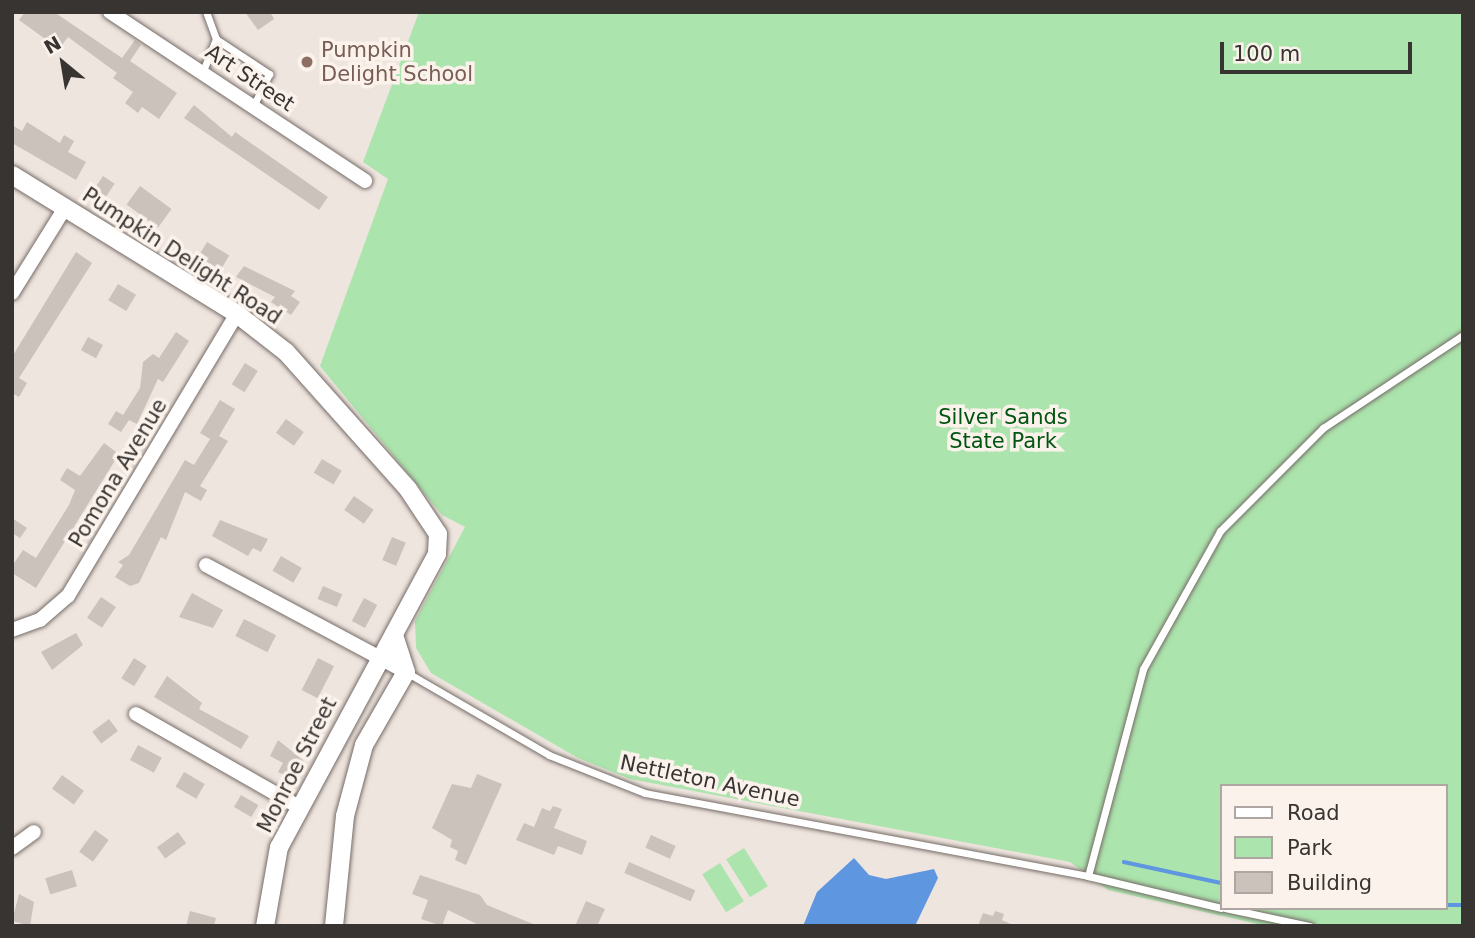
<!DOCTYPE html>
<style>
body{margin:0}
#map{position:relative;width:1475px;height:938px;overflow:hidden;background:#efe5df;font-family:"DejaVu Sans",sans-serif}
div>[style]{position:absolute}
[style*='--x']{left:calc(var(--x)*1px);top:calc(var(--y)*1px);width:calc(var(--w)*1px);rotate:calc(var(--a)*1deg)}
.green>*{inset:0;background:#ace4ad;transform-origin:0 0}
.water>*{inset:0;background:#5f96e0}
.stream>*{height:3.5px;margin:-1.75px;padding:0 1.75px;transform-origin:1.75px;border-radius:1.75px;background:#5f96e0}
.building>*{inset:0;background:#cbc2bc;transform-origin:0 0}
.roads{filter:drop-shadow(0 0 2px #756c67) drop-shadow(0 0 2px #756c67)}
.service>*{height:7px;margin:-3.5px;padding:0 3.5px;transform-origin:3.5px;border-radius:3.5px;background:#fff}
.minor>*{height:14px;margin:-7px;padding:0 7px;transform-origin:7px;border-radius:7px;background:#fff}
.tertiary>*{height:18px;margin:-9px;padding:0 9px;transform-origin:9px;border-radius:9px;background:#fff}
.dots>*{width:19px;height:19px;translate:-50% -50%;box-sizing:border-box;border:4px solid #fcf2ec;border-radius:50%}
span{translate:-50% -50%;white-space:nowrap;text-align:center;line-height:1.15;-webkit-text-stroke:7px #fcf2ec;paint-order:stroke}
.education-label{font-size:21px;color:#785e54}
.left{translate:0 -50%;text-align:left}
.street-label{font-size:21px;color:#373432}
.park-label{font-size:21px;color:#051}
.frame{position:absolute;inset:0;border:14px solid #373432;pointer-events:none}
.legend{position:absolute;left:1220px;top:784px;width:228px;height:126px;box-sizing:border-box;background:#fcf2ec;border:2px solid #ada6a2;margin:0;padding:9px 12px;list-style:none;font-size:21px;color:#373432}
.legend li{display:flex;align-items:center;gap:14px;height:35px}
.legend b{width:35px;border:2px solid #ada6a2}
.north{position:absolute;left:28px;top:28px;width:70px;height:70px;-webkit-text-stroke:5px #fcf2ec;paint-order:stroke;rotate:330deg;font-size:19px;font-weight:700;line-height:28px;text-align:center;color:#373432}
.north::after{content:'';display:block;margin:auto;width:24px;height:32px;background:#373432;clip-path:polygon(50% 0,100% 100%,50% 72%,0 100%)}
.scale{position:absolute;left:1220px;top:42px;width:192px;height:32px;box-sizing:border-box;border:4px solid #373432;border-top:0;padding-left:9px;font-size:21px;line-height:24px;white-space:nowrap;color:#373432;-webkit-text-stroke:5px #fcf2ec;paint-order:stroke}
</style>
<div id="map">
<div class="green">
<i style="clip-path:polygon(evenodd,419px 12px,1463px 12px,1463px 926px,1266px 926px,1108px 890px,1070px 862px,630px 779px,578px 758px,431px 673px,416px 648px,415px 621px,465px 527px,442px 515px,320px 366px,388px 179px,363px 162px,419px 12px,1221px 786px,1445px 786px,1445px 908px,1221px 908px,1221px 786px)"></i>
<i style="left:744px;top:848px;width:45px;height:21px;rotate:58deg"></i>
<i style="left:720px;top:863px;width:45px;height:21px;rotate:58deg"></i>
</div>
<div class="water">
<i style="clip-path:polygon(854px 858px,869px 875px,886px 879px,934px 869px,938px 878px,915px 926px,803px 926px,817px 892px)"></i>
</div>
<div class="stream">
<i style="--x:1124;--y:862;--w:99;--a:12.2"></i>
<i style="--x:1445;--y:905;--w:18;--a:0"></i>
<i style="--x:1351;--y:908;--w:69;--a:0"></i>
</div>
<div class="building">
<i style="clip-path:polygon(25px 12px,54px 12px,122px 58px,135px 40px,141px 45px,130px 61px,177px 93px,159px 119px,142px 107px,138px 113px,125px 103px,133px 92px,113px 78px,117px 73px,68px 37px,59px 49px,19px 20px)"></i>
<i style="clip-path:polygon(245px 12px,270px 12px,274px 19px,258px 30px)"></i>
<i style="clip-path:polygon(194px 105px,232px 137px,235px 132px,328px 197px,319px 210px,184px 118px)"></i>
<i style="clip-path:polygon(27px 122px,60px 143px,64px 135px,74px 141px,68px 152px,86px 162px,76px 180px,12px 143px,12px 125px,22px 131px)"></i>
<i style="left:103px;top:176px;width:14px;height:16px;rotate:34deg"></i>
<i style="left:140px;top:186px;width:39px;height:23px;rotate:36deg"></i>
<i style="left:207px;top:242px;width:26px;height:17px;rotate:31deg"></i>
<i style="clip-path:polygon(76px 252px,92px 263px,19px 378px,27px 383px,19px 397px,12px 393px,12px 357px)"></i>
<i style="clip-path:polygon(244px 266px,295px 291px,291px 296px,300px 302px,291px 315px,271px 302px,275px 297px,236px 277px)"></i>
<i style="left:118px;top:284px;width:21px;height:19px;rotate:31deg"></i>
<i style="clip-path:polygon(176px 332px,189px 341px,163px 382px,158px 379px,137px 424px,129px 420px,121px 432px,108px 424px,116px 411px,123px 415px,140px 388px,143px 362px,153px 354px,159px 358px)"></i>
<i style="left:88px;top:337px;width:17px;height:15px;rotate:28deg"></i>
<i style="left:245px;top:363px;width:15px;height:25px;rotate:32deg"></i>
<i style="clip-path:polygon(220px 400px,235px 409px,219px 436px,228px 441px,200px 486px,207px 490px,201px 501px,185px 492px,166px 540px,161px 537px,139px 583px,130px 586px,115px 577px,123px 565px,118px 562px,129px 555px,185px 460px,194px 465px,210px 439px,200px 433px)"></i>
<i style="left:286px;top:419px;width:22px;height:17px;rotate:36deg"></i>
<i style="clip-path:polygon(104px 443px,119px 454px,36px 588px,12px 573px,12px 566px,23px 550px,36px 558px,69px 505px,75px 490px,60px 480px,67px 468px,80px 476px)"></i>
<i style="left:322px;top:459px;width:23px;height:16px;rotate:31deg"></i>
<i style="left:354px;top:496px;width:24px;height:17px;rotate:35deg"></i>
<i style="clip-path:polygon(12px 518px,27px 528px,20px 538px,12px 533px)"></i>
<i style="clip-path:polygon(220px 520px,268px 539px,261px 552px,253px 548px,248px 556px,212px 536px)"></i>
<i style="left:392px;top:537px;width:15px;height:25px;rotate:23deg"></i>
<i style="left:281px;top:556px;width:24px;height:17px;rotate:30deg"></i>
<i style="left:323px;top:586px;width:21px;height:14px;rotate:23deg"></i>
<i style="clip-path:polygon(192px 593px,223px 610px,213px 628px,179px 617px)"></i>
<i style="left:101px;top:597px;width:18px;height:25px;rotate:34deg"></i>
<i style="left:364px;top:598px;width:15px;height:26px;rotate:28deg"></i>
<i style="left:244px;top:619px;width:36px;height:19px;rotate:27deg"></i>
<i style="clip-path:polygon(76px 633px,83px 645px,52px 670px,41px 652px)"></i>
<i style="left:134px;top:658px;width:15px;height:24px;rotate:32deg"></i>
<i style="left:318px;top:658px;width:18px;height:36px;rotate:27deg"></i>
<i style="clip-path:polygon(167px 676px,202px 703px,199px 709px,249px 736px,241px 749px,154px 697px)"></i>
<i style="left:109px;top:719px;width:15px;height:21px;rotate:53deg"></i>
<i style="clip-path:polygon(278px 740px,304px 761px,294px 780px,278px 772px,283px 763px,270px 756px)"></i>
<i style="left:138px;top:745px;width:27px;height:17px;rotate:28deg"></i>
<i style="left:184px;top:772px;width:24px;height:17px;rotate:30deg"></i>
<i style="clip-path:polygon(477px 774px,502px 784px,466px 865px,455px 860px,458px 851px,450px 847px,452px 840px,432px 828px,452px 784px,471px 788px)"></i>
<i style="left:62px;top:775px;width:27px;height:17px;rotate:36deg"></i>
<i style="left:241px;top:795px;width:20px;height:14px;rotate:30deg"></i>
<i style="clip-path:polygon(553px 806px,562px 809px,554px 828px,587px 841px,582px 855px,558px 846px,554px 855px,516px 840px,524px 823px,534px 827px,542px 808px,550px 811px)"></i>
<i style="left:95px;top:830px;width:17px;height:27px;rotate:36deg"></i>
<i style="left:178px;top:832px;width:14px;height:26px;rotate:54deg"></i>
<i style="left:651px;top:835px;width:27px;height:14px;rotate:24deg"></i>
<i style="left:629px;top:862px;width:72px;height:12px;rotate:23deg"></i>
<i style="left:72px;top:870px;width:17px;height:28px;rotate:73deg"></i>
<i style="clip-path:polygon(420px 875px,480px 895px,487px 905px,538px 926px,481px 926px,448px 910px,442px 926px,421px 919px,428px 900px,412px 894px)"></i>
<i style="clip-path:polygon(19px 894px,34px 902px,30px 926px,12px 921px)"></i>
<i style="clip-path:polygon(586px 901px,605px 909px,597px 926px,575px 926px)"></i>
<i style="clip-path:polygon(190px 911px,216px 918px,214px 926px,186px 926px)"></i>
<i style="clip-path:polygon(995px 911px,1004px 914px,1002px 920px,1015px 926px,978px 926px,983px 913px,993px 916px)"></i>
</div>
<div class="roads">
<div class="service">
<i style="--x:216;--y:39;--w:64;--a:33.4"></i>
<i style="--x:269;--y:74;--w:34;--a:116"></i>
<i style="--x:203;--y:71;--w:35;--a:-68"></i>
<i style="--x:216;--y:39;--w:29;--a:-110"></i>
<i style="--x:406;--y:672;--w:165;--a:30.1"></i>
<i style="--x:549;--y:755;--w:103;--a:21.6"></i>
<i style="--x:645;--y:793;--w:451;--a:10.6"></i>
<i style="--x:1088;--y:876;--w:137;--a:13.5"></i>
<i style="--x:1088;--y:876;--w:214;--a:-75.1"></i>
<i style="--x:1143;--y:669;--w:158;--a:-60.8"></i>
<i style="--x:1220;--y:531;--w:146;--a:-45"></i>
<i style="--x:1323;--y:428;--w:168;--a:-33.6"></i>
<i style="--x:1225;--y:908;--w:87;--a:12"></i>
</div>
<div class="minor">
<i style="--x:110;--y:12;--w:306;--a:33.5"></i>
<i style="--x:12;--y:293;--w:100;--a:-58.1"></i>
<i style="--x:206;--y:565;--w:227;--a:28.1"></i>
<i style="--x:12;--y:630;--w:30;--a:-20"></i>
<i style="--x:40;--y:620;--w:37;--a:-41"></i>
<i style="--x:68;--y:596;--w:329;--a:-59.1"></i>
<i style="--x:136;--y:714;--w:188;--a:29.7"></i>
<i style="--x:12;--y:848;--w:27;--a:-36"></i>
</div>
<div class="tertiary">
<i style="--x:12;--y:175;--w:264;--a:31.7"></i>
<i style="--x:237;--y:314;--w:62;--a:37.8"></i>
<i style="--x:286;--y:352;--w:183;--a:48.3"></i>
<i style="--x:408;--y:489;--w:54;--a:56.3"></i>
<i style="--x:438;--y:534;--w:20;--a:93"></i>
<i style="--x:437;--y:554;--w:333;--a:118.3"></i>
<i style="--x:279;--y:847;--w:80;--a:100"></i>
<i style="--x:334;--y:926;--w:111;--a:-84.3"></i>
<i style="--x:345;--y:816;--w:73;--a:-75"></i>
<i style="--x:364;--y:745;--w:84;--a:-60.1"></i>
<i style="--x:406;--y:672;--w:39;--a:-108"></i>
</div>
</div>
<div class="dots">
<i style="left:307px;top:62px;background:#8d6e63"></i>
</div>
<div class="education-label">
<span class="left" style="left:321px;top:62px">Pumpkin<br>Delight School</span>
</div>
<div class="street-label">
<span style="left:250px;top:78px;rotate:34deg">Art Street</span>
<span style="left:182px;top:256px;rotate:33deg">Pumpkin Delight Road</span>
<span style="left:118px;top:473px;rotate:-59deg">Pomona Avenue</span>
<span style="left:297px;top:765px;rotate:-63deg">Monroe Street</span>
<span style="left:710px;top:781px;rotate:12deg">Nettleton Avenue</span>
</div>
<div class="park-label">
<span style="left:1003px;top:429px">Silver Sands<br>State Park</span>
</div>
<div class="frame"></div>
<ul class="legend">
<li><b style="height:9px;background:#fff"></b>Road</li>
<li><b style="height:19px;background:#ace4ad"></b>Park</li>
<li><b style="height:19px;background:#cbc2bc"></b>Building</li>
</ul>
<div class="north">N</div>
<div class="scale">100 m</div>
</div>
